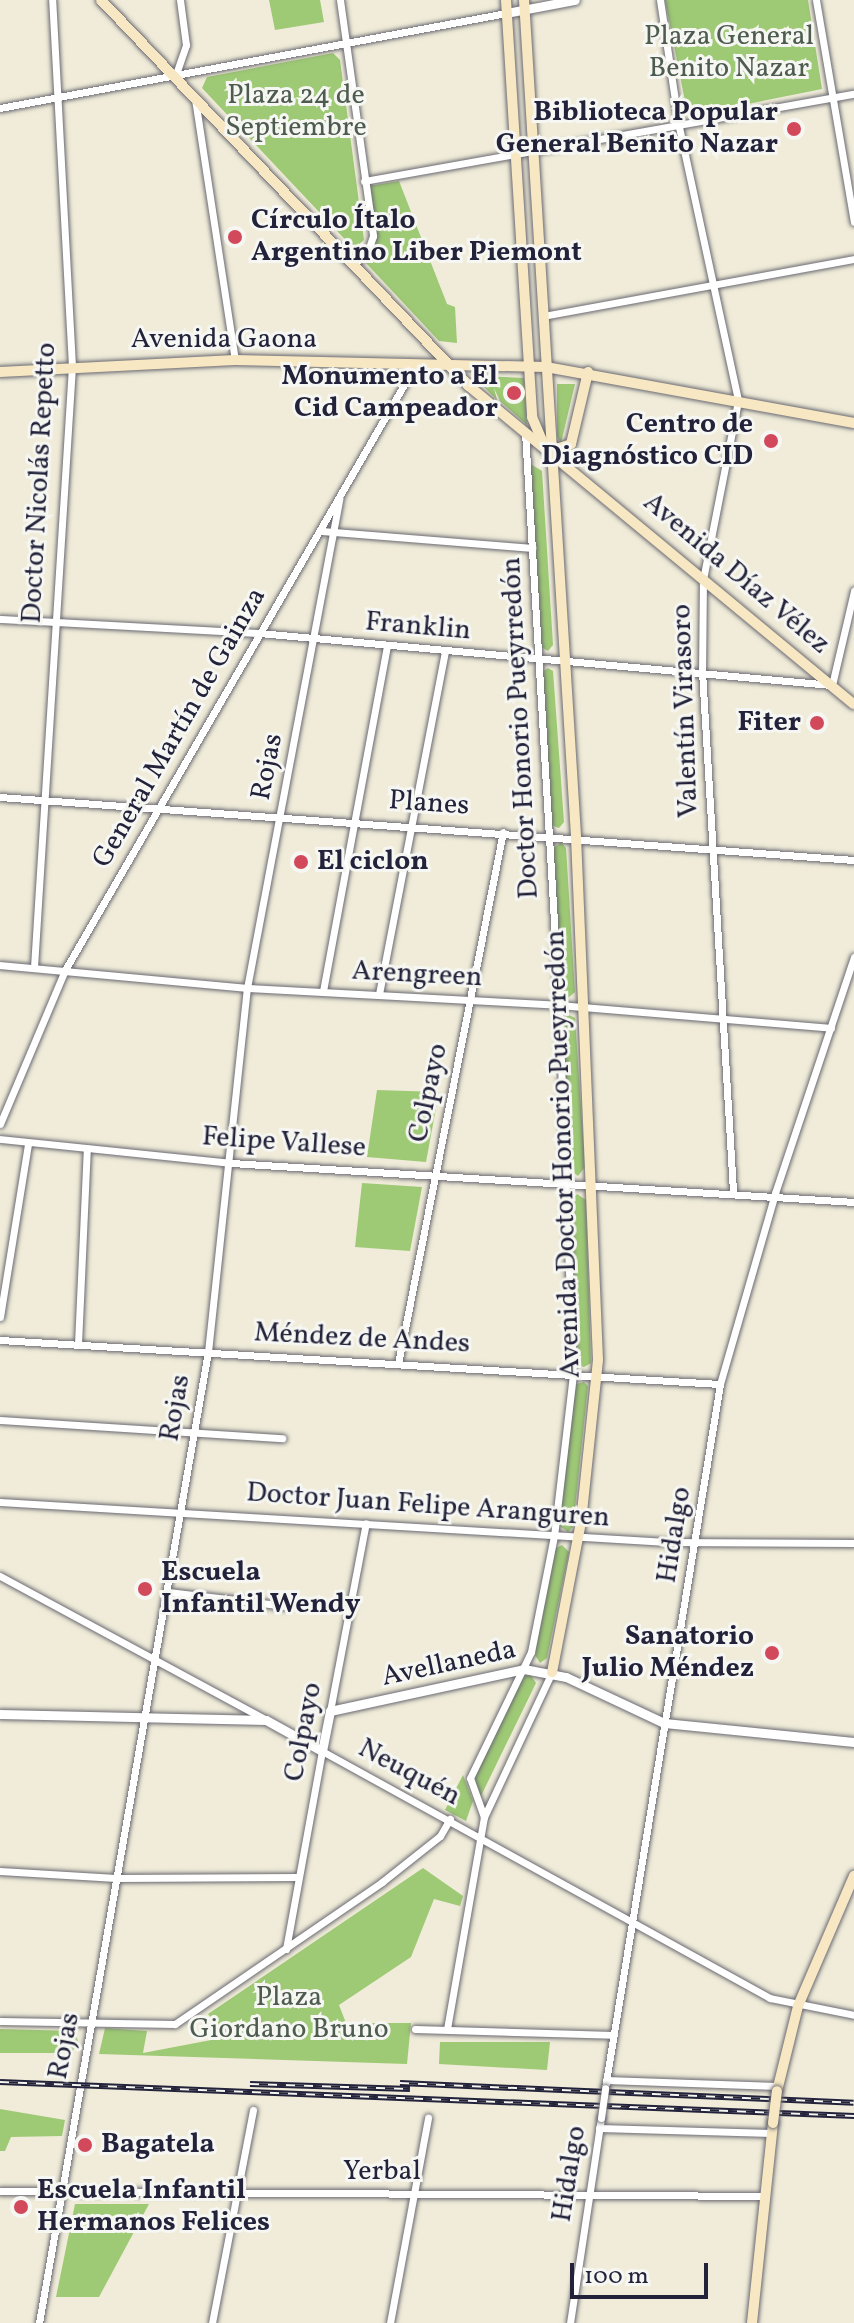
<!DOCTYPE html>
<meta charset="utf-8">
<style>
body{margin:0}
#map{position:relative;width:854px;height:2323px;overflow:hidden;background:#f0ecd9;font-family:Vollkorn,serif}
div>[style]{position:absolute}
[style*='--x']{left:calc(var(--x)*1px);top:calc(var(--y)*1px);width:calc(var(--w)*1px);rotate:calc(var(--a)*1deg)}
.green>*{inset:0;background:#9ec975}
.roads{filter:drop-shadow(0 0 2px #6a6972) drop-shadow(0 0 2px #6a6972)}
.minor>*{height:7px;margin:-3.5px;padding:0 3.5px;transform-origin:3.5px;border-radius:3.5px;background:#fff}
.tertiary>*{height:9px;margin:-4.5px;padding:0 4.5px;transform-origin:4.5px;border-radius:4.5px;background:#fff}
.secondary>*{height:10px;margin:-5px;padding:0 5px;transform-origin:5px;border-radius:5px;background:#f7e8c3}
.rail>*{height:6px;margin-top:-3px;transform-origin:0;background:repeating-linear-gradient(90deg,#f6f6f2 0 9px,#22223b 0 18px);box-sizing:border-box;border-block:2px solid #22223b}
.bridges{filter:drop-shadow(0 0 2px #6a6972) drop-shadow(0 0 2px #6a6972)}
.minor-bridge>*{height:7px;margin:-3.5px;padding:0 3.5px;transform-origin:3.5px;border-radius:3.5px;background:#fff}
.secondary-bridge>*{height:10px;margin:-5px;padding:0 5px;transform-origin:5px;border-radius:5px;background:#f7e8c3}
.dots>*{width:22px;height:22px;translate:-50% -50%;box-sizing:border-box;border:4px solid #f6f6f2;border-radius:50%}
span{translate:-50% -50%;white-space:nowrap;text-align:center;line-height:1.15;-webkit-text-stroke:6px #f6f6f2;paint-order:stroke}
.park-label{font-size:28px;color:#4d5c4f}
.poi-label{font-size:28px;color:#22223b;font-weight:700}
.right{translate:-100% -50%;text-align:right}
.left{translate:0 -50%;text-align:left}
.street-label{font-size:28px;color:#22223b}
.scale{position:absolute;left:570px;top:2263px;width:138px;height:36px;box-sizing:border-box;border:4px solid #22223b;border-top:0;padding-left:10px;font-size:24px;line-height:28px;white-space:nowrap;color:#22223b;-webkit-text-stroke:6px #f6f6f2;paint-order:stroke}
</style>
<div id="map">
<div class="green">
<i style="clip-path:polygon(269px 0,320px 0,324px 22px,275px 30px)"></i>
<i style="clip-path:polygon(665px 0,808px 0,822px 89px,688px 116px)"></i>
<i style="clip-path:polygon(333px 53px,340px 60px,364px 240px,354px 249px,202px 88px,207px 77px)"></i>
<i style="clip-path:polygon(399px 181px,447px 304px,455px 307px,457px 343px,439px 341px,366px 263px,376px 250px,369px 186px)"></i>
<i style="clip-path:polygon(481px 376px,524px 378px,527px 425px,500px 401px,494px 388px,497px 400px,478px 381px)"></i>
<i style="clip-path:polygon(557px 384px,575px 384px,561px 443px,557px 437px)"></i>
<i style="clip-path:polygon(529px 463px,542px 471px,553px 645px,548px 651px,541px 647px)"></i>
<i style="clip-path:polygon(548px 668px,553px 671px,564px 822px,559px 828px,551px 825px,542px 672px)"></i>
<i style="clip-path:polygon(561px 842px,566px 848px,575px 992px,568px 998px,561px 994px,552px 849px)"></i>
<i style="clip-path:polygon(569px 1015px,575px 1018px,585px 1167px,578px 1176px,569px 1169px,562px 1020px)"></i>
<i style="clip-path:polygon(377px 1090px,439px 1092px,426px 1162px,367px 1157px)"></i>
<i style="clip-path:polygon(362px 1183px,422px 1187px,410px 1251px,355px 1247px)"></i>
<i style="clip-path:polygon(577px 1194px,586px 1200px,591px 1363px,584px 1367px,577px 1365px,572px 1200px)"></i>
<i style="clip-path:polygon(584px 1382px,588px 1386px,573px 1527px,568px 1532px,558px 1525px,576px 1384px)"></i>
<i style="clip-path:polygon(562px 1545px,569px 1552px,547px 1658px,540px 1663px,535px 1655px,554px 1549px)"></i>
<i style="clip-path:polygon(530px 1674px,536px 1683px,479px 1800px,475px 1777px,523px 1677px)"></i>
<i style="clip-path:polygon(463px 1775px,473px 1801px,466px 1821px,445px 1810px)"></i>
<i style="clip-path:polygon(423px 1868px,463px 1896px,460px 1906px,434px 1899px,411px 1957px,339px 2005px,346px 2023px,411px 2023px,407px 2064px,99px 2054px,105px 2028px,147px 2031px,143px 2053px,227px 2037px,208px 2014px)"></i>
<i style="clip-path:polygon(0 2029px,74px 2031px,79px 2043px,71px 2053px,0 2053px)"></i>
<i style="clip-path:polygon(440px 2042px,550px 2042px,547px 2070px,439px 2064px)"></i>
<i style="clip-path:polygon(0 2109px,65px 2120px,62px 2136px,11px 2137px,5px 2151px,0 2151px)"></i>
<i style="clip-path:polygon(75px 2204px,149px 2204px,99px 2297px,56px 2297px)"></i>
</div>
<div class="roads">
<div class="minor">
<i style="--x:340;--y:0;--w:238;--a:82"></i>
<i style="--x:373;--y:236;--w:18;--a:109"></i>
<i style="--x:367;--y:253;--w:17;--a:140"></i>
<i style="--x:660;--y:0;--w:128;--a:81.5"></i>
<i style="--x:679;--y:127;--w:280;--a:77.8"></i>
<i style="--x:738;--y:401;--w:181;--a:101.1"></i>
<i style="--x:703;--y:579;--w:92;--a:90.6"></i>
<i style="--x:702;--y:671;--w:522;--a:86.59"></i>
<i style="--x:816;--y:0;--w:225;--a:80.3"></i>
<i style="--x:175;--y:77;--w:34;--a:-71"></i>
<i style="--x:186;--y:45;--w:45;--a:-97.6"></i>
<i style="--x:195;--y:99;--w:264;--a:81.3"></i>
<i style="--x:0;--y:108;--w:515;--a:-10.63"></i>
<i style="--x:364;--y:181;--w:498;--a:-10.1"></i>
<i style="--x:543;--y:316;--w:316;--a:-10.4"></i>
<i style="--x:322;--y:531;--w:211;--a:4.6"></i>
<i style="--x:0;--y:619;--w:259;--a:3.1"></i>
<i style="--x:259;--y:633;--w:575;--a:5.19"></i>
<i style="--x:832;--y:685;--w:97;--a:-76.8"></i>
<i style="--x:0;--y:797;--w:856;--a:4.22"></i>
<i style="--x:0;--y:965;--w:248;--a:5.3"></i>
<i style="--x:247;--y:988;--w:312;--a:3.1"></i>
<i style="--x:559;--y:1005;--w:273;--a:4.8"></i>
<i style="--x:34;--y:967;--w:602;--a:-86.38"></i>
<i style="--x:72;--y:366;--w:367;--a:-93.1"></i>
<i style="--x:323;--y:991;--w:350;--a:-79.5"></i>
<i style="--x:379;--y:994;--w:349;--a:-79.1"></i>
<i style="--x:0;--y:1124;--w:167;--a:-67.1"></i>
<i style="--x:65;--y:970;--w:700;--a:-59.92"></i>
<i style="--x:0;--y:1139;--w:232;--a:5.9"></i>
<i style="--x:231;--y:1163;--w:624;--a:3.58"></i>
<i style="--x:0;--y:1317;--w:175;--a:-80.8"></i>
<i style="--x:0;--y:1340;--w:721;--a:3.5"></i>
<i style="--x:78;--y:1344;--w:196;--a:-87.4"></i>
<i style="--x:398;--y:1364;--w:542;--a:-78.84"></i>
<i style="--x:0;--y:1420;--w:283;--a:3.7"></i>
<i style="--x:0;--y:1502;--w:668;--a:3.43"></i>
<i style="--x:667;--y:1542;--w:187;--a:0.3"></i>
<i style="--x:0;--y:1576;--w:300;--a:28.4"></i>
<i style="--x:168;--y:1592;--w:119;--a:6.8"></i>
<i style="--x:330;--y:1711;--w:191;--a:-79.2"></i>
<i style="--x:484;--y:1817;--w:41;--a:-109.7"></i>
<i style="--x:470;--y:1778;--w:140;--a:-64.2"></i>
<i style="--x:531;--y:1652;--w:118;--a:-78.8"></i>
<i style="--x:554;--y:1536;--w:162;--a:-83.3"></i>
<i style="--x:573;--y:1375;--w:386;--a:-92.2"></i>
<i style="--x:558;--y:989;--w:558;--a:-93.39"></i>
<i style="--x:0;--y:1871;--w:116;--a:3.5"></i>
<i style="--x:116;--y:1878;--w:182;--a:-0.3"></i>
<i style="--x:286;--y:1949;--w:201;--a:-79.7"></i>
<i style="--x:322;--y:1751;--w:512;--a:28.87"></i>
<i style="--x:770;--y:1998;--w:86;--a:11.4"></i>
<i style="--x:0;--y:2021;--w:175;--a:1"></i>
<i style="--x:175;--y:2024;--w:251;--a:-34.4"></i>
<i style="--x:382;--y:1882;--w:74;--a:-38.4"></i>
<i style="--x:440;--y:1836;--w:20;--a:-60"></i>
<i style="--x:415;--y:2029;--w:198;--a:1.7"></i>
<i style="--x:447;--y:2029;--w:215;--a:-80.1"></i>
<i style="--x:484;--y:1817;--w:160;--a:-64.9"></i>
<i style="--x:606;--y:2080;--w:171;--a:2"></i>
<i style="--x:605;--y:2088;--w:713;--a:-80.72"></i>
<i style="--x:720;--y:1384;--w:199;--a:-73.9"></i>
<i style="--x:775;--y:1193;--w:249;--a:-71.5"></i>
<i style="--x:599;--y:2128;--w:172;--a:1.7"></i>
<i style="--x:0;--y:2191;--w:764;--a:0.37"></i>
<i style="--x:39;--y:2323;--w:986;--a:-80.13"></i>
<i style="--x:208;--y:1352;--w:366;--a:-83.9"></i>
<i style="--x:247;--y:988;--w:498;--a:-79.3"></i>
<i style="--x:212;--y:2323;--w:217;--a:-79.1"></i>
<i style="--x:390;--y:2323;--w:209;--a:-79.5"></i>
<i style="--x:570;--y:2323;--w:207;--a:-81.4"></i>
</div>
<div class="tertiary">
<i style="--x:506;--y:13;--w:70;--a:-10.7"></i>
<i style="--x:0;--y:1714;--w:266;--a:1.3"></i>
<i style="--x:266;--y:1720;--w:64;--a:29"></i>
<i style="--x:322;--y:1751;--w:41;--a:-78.7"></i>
<i style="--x:330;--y:1711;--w:198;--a:-12.2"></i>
<i style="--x:524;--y:1669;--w:43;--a:10.8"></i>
<i style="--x:566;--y:1677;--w:108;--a:25.1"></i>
<i style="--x:664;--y:1723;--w:191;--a:5.7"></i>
</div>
<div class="secondary">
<i style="--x:101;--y:0;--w:533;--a:46.37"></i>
<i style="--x:469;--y:386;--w:499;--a:39.6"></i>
<i style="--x:506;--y:0;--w:418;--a:86.4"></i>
<i style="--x:532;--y:417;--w:28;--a:67"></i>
<i style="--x:524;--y:0;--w:839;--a:86.44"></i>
<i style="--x:576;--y:837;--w:523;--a:87.59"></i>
<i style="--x:598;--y:1360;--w:163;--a:96"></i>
<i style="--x:581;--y:1522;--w:153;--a:100.9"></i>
<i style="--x:0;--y:372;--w:235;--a:-2.9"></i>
<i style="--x:235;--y:360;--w:311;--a:1.3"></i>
<i style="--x:546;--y:367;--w:313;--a:10.3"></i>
<i style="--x:550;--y:451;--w:22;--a:-18"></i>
<i style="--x:571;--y:444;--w:74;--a:-76.7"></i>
<i style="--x:777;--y:2091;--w:88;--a:-76.1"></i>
<i style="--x:798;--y:2006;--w:142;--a:-66.7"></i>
<i style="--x:752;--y:2323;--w:201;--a:-84"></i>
</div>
</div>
<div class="rail">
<i style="--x:0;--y:2082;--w:855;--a:2.28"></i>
<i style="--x:400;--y:2083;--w:454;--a:2.5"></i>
<i style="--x:250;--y:2084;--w:160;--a:1.8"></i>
</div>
<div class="bridges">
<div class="minor-bridge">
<i style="--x:601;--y:2118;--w:30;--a:-82"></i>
</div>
<div class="secondary-bridge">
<i style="--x:773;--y:2123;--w:32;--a:-83"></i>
</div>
</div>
<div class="dots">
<i style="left:794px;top:129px;background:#d1495b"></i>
<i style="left:235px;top:237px;background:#d1495b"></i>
<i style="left:514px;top:393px;background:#d1495b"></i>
<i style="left:771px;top:441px;background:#d1495b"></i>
<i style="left:817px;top:723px;background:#d1495b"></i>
<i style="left:301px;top:862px;background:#d1495b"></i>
<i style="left:145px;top:1589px;background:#d1495b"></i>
<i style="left:772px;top:1653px;background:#d1495b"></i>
<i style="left:85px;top:2145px;background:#d1495b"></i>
<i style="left:21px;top:2207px;background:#d1495b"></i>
</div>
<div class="park-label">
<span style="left:729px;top:53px">Plaza General<br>Benito Nazar</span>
<span style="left:296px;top:112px">Plaza 24 de<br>Septiembre</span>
<span style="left:289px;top:2014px">Plaza<br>Giordano Bruno</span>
</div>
<div class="poi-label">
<span class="right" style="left:778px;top:129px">Biblioteca Popular<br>General Benito Nazar</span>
<span class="left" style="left:251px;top:237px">Círculo Ítalo<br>Argentino Liber Piemont</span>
<span class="right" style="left:498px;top:393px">Monumento a El<br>Cid Campeador</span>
<span class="right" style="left:753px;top:441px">Centro de<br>Diagnóstico CID</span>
<span class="right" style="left:801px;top:723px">Fiter</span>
<span class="left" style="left:317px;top:862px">El ciclon</span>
<span class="left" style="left:161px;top:1589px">Escuela<br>Infantil Wendy</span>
<span class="right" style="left:754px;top:1653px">Sanatorio<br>Julio Méndez</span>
<span class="left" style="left:101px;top:2145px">Bagatela</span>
<span class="left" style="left:37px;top:2207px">Escuela Infantil<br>Hermanos Felices</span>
</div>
<div class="street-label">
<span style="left:224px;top:340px">Avenida Gaona</span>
<span style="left:40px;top:483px;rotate:-87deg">Doctor Nicolás Repetto</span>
<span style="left:736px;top:574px;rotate:40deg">Avenida Díaz Vélez</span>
<span style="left:418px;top:627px;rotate:5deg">Franklin</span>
<span style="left:686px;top:711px;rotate:-92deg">Valentín Virasoro</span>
<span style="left:180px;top:728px;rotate:-60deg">General Martín de Gainza</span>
<span style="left:521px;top:728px;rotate:-93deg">Doctor Honorio Pueyrredón</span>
<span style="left:268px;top:767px;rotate:-79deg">Rojas</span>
<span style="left:429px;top:804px;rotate:4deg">Planes</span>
<span style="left:417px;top:975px;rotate:3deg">Arengreen</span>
<span style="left:429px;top:1093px;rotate:-78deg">Colpayo</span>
<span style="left:284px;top:1143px;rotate:4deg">Felipe Vallese</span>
<span style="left:564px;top:1154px;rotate:-92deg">Avenida Doctor Honorio Pueyrredón</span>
<span style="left:362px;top:1339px;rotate:3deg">Méndez de Andes</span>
<span style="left:176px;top:1408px;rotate:-80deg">Rojas</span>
<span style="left:428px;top:1506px;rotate:4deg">Doctor Juan Felipe Aranguren</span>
<span style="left:675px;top:1535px;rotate:-81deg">Hidalgo</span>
<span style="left:449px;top:1664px;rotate:-12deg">Avellaneda</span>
<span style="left:304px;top:1732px;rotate:-79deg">Colpayo</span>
<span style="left:409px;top:1773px;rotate:28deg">Neuquén</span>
<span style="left:65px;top:2046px;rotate:-79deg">Rojas</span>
<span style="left:382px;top:2172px">Yerbal</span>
<span style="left:570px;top:2174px;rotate:-81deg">Hidalgo</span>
</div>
<div class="scale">100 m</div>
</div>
